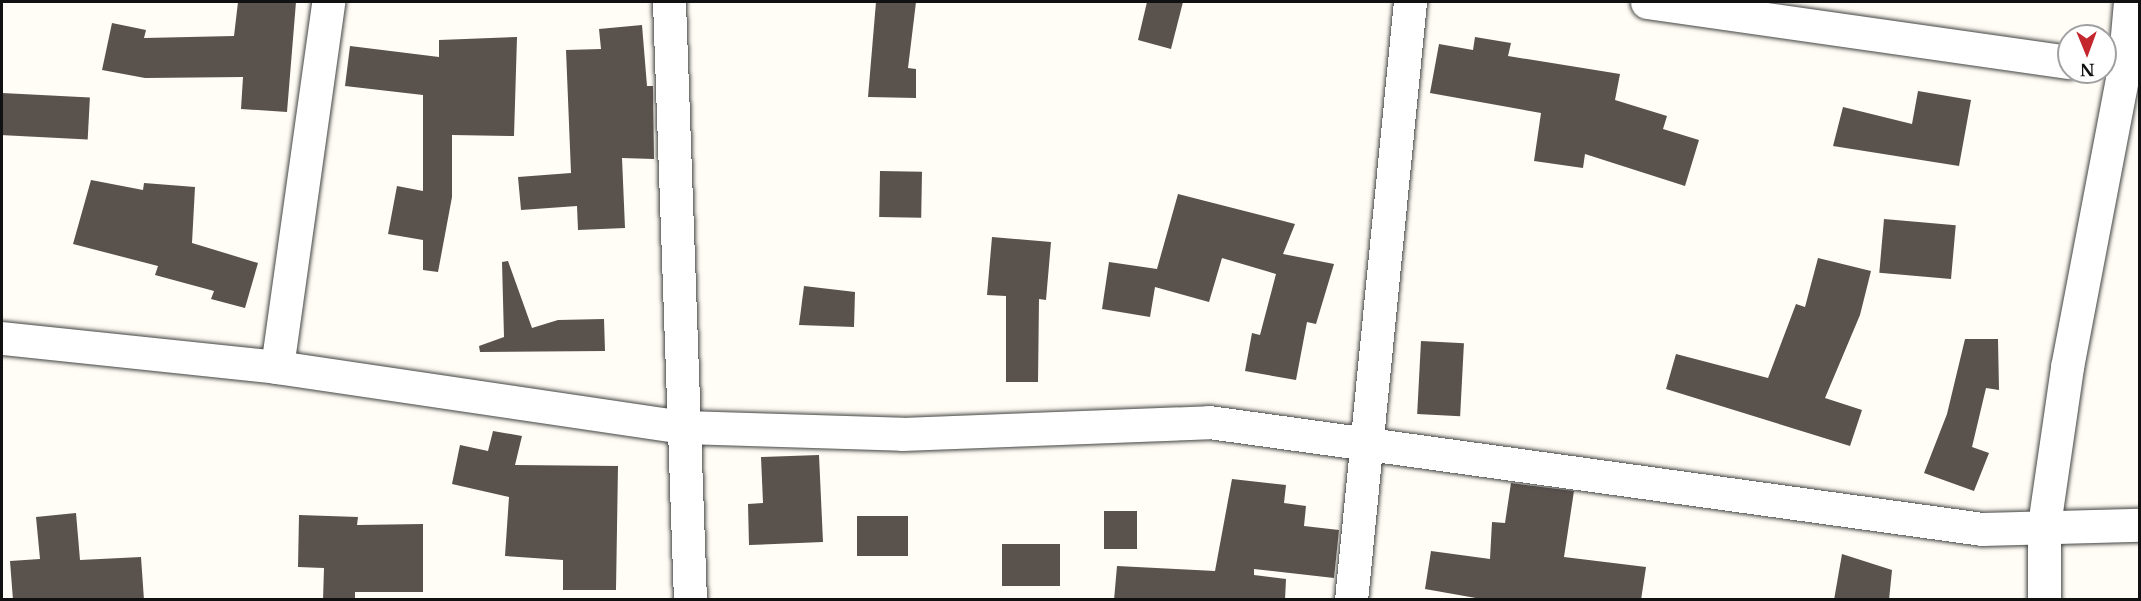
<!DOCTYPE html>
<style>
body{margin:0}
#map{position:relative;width:2141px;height:601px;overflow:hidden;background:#fffdf5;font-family:"Libre Baskerville",serif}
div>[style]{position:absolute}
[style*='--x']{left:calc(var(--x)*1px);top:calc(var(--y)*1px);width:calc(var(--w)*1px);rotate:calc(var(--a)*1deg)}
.building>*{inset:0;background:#5a524d;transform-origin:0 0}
.roads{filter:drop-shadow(0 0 2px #444) drop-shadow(0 0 2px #444)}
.minor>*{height:33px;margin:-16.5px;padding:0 16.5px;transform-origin:16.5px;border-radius:16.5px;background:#fff}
span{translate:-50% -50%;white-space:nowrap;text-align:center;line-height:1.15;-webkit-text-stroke:6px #fff;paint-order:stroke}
.frame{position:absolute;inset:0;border:3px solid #111;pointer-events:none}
.north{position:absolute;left:2057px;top:24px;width:60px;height:60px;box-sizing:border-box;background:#fff;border:2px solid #a0a0a0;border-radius:50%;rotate:179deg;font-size:16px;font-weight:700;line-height:24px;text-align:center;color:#111}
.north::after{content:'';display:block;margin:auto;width:21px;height:27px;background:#c4262e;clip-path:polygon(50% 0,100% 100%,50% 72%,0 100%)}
</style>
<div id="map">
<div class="building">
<i style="clip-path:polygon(238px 2px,296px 2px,287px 112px,241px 109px,243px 77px,145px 78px,102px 70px,112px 23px,146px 30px,144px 38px,234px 36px)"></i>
<i style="clip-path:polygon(876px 2px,916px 2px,908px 68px,916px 69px,916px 98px,868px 97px)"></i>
<i style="clip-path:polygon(1147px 2px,1183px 2px,1171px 49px,1138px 40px)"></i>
<i style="clip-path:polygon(642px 25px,647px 86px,653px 86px,654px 159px,622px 158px,625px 228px,578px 230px,577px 206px,521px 210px,518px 177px,571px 173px,566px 50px,601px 49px,599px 29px)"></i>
<i style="clip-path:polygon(517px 37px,514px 136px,452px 135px,452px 197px,438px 272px,423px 270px,423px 240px,388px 234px,397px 186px,423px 191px,423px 95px,345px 86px,350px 46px,439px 57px,439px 40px)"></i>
<i style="clip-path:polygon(1475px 37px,1511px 43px,1508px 56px,1620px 74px,1615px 100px,1667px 116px,1663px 129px,1699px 140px,1685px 186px,1585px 154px,1583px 168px,1534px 161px,1541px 113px,1430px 93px,1439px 44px,1473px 50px)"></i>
<i style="clip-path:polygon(1918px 91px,1971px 100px,1959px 166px,1833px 146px,1843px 107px,1912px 124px)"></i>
<i style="left:2px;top:93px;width:88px;height:42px;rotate:3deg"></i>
<i style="left:880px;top:171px;width:42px;height:46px;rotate:1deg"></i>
<i style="clip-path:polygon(91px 180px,143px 190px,144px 183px,195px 187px,192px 243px,258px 263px,245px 308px,211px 299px,214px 291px,155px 275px,158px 266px,73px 244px)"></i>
<i style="clip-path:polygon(1178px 194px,1295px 224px,1283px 254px,1334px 264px,1316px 324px,1307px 322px,1296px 380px,1245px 371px,1252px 333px,1260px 335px,1276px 274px,1222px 258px,1209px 302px,1155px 287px,1150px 317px,1102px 309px,1109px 262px,1157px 269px)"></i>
<i style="left:1884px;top:219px;width:72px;height:54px;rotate:5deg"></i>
<i style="clip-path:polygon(992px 237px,1051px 242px,1046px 300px,1039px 299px,1038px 382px,1006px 382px,1006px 296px,987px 295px)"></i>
<i style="clip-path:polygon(1818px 258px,1871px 271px,1860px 315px,1825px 398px,1862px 410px,1850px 446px,1666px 389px,1676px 354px,1768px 378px,1796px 304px,1805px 307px)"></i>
<i style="clip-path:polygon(508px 261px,532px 328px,558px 320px,604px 319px,605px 351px,480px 352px,479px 346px,504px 337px,502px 262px)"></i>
<i style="clip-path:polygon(804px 286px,855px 292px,854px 327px,799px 325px)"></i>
<i style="clip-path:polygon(1965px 339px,1998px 339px,1999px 390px,1986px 388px,1972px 447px,1989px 453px,1974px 491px,1924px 473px,1947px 414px)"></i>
<i style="left:1421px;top:341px;width:43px;height:73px;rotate:3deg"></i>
<i style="clip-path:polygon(493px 431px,522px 436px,515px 465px,618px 466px,616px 590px,563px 590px,563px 560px,505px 556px,509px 497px,452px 484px,460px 445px,488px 451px)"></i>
<i style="clip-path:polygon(819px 455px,823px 542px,749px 545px,748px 504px,763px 503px,761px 457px)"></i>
<i style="clip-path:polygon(1232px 479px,1286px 485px,1284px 503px,1306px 506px,1304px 526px,1339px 530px,1334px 578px,1254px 569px,1254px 575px,1286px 579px,1285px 600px,1114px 600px,1117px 566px,1215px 571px)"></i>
<i style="clip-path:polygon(1511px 483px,1574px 491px,1564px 557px,1646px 567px,1641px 600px,1487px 600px,1425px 589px,1431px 551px,1490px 559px,1492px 522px,1505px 523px)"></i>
<i style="left:1104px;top:511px;width:33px;height:38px"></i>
<i style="clip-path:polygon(76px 513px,80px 560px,141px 557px,144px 600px,13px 600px,10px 561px,40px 559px,36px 517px)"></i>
<i style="clip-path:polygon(299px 515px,358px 517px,357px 525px,423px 524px,423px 592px,355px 592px,355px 600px,323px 600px,324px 568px,298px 567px)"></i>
<i style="left:908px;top:516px;width:40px;height:51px;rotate:90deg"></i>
<i style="left:1002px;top:544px;width:58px;height:42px"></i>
<i style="clip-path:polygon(1842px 554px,1892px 570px,1889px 600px,1834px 600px)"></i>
</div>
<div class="roads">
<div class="minor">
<i style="--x:669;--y:2;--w:598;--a:87.99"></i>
<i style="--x:1647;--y:2;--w:426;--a:8.1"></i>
<i style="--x:2;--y:338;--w:277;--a:6"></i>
<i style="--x:277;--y:367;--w:411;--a:8.4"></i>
<i style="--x:684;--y:427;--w:218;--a:1.8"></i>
<i style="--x:902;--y:434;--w:307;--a:-2.2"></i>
<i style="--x:1209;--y:422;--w:780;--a:7.88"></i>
<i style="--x:1982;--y:529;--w:158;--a:-1.5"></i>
<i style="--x:277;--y:367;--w:369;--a:-82"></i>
<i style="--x:1351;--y:600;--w:601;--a:-84.37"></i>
<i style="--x:2044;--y:600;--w:75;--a:-90"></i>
<i style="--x:2044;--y:525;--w:160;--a:-81.7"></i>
<i style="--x:2067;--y:367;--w:303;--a:-79.2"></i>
<i style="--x:2124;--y:69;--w:67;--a:-84.9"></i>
</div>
</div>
<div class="frame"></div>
<div class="north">N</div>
</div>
